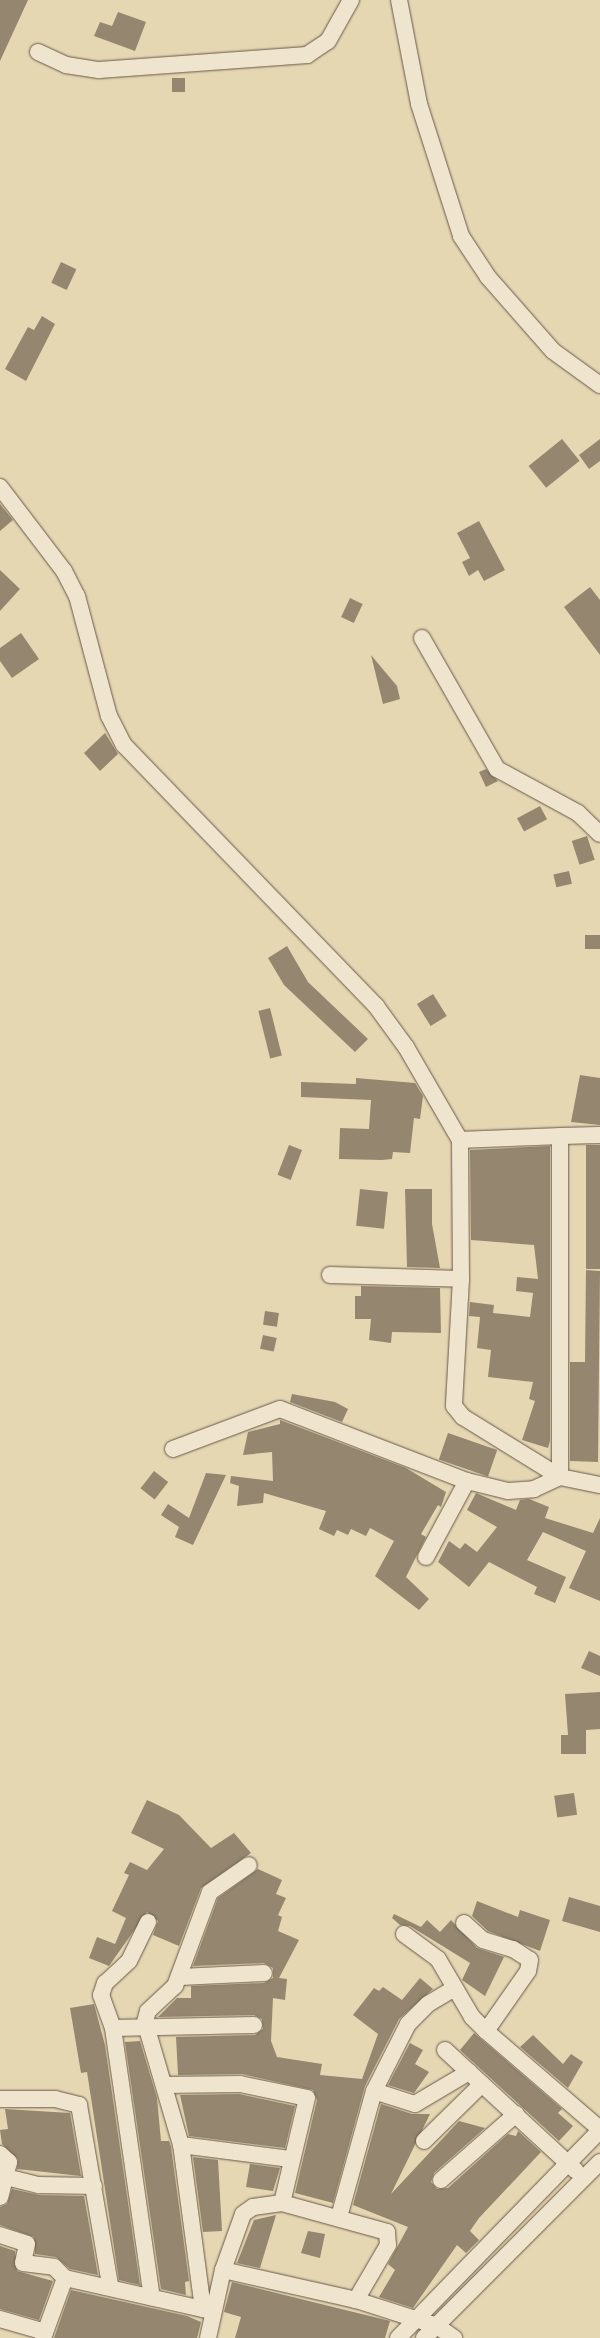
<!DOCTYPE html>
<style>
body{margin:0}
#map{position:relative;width:600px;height:2338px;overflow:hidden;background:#e6d7b3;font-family:"Libre Caslon Text",serif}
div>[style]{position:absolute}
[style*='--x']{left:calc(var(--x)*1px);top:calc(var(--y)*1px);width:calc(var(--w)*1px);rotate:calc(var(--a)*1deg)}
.building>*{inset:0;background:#95866f;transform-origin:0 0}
.roads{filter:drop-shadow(0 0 1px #685848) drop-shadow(0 0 1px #685848)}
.minor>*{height:16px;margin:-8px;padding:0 8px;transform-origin:8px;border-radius:8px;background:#efe5ce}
span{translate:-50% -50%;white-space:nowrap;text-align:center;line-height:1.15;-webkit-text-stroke:4px #efe5ce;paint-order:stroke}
</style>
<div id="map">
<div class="building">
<i style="clip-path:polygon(0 0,28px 0,0 61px)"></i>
<i style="clip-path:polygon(118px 12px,146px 22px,135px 51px,94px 36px,100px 22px,112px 26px)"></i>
<i style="left:185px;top:78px;width:14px;height:13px;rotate:90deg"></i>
<i style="left:61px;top:262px;width:17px;height:23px;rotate:25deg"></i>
<i style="clip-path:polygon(42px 316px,55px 324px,26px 381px,5px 369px,28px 327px,34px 330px)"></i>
<i style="left:562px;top:439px;width:28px;height:43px;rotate:51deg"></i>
<i style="clip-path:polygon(600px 439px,600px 461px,589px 469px,579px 455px)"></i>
<i style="clip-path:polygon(0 504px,13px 520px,0 531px)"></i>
<i style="clip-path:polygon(479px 521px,505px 570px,484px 581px,478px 570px,469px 576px,462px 562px,470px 558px,457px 533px)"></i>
<i style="clip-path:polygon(0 570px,20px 589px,0 611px)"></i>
<i style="clip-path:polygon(590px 587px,600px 600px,600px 655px,564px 607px)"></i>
<i style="left:350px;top:598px;width:14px;height:21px;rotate:25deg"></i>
<i style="clip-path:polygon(21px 633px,39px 659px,12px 678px,0 661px,0 648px)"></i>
<i style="clip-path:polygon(371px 655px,397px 686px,400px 699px,383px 704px)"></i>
<i style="clip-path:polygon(105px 733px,118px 754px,100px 771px,84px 753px)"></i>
<i style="clip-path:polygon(486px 769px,498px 781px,486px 787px,479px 772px)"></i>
<i style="left:540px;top:806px;width:15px;height:26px;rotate:62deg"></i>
<i style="left:587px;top:836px;width:25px;height:16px;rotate:72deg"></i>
<i style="left:569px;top:871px;width:13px;height:16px;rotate:77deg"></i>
<i style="left:585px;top:935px;width:15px;height:14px"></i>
<i style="clip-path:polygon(287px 946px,308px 982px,368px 1039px,355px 1052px,284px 985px,268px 958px)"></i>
<i style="left:433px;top:994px;width:26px;height:19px;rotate:58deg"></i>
<i style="left:270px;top:1008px;width:49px;height:12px;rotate:76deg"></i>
<i style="clip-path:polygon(580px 1075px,600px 1078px,600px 1125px,571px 1122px)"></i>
<i style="clip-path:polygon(356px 1078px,415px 1083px,423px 1096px,420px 1119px,414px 1118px,410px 1153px,393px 1152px,392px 1159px,382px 1160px,339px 1159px,340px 1128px,369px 1129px,371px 1100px,301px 1097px,301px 1082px,356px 1084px)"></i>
<i style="left:289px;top:1145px;width:14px;height:32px;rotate:21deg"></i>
<i style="left:586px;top:1145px;width:14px;height:124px"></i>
<i style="clip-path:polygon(550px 1146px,550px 1441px,548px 1448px,522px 1440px,535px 1401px,529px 1399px,533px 1382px,488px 1377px,491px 1350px,477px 1348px,480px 1317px,469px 1316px,470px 1302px,494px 1305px,493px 1313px,530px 1317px,533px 1293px,516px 1291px,517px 1277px,538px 1279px,534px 1245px,471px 1240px,470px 1150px)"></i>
<i style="left:360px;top:1189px;width:28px;height:37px;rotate:6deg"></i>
<i style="clip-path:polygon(405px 1189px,432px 1189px,432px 1224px,440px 1268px,407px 1267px)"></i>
<i style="clip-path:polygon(586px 1270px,600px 1271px,598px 1462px,570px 1461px,570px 1362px,585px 1362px)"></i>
<i style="clip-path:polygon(361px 1286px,440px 1288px,441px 1333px,392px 1332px,391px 1343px,369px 1340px,371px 1319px,355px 1319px,355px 1296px,361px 1296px)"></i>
<i style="left:265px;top:1311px;width:14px;height:14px;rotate:8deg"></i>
<i style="left:263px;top:1335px;width:14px;height:14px;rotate:12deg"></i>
<i style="clip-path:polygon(292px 1394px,335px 1402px,348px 1409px,342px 1422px,290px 1402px)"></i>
<i style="clip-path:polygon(280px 1420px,406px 1468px,446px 1492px,441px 1507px,438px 1505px,421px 1534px,426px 1537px,406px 1577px,429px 1599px,419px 1610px,375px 1576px,394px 1541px,370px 1528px,366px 1536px,351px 1529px,348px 1535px,337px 1530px,334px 1536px,319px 1529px,326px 1511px,264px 1493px,263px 1503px,237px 1506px,239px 1486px,230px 1483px,231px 1476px,273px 1481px,272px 1452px,243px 1455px,248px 1432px,280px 1424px)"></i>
<i style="left:448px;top:1433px;width:52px;height:28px;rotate:19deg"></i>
<i style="left:154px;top:1471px;width:18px;height:22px;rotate:38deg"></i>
<i style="clip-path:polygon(206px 1473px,226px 1475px,193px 1545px,175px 1537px,179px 1527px,161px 1515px,168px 1504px,189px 1518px)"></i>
<i style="clip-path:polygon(476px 1493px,516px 1510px,520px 1500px,529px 1499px,549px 1507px,545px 1518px,593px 1533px,600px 1518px,600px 1601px,569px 1588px,586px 1551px,543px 1532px,527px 1560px,566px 1577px,555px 1603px,534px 1594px,537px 1587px,489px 1562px,469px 1587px,438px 1562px,449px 1541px,460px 1549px,465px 1543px,477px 1552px,497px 1527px,467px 1510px)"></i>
<i style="clip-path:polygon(589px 1651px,600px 1656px,600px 1676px,581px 1668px)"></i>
<i style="clip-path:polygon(600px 1692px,600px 1729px,586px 1730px,586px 1754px,561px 1754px,561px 1735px,568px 1735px,565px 1694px)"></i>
<i style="left:574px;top:1793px;width:22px;height:20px;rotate:82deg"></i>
<i style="clip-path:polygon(147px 1800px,179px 1815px,211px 1848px,234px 1833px,251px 1853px,201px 1888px,179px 1946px,153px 1935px,158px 1921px,147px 1912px,109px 1966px,89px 1958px,97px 1937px,115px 1944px,126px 1918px,112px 1911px,129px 1875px,124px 1873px,130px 1862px,147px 1870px,164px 1849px,131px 1833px)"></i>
<i style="clip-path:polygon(258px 1869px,282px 1880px,276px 1894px,286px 1898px,278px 1915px,282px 1917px,278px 1931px,299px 1940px,279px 1978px,287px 1979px,285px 2000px,273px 1998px,271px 2041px,277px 2057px,322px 2064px,320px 2075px,362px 2079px,378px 2034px,353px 2015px,374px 1988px,379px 1991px,383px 1987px,402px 2000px,420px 1978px,433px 1989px,399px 2019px,365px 2086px,333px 2203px,295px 2193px,317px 2100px,313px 2090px,242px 2074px,178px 2075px,176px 2037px,255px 2035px,263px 2029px,262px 2019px,254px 2015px,158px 2017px,177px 1998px,191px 1998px,191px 1986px,264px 1983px,273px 1978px,273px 1968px,264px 1963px,193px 1966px,218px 1898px)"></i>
<i style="clip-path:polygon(569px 1897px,600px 1906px,600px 1932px,562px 1921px)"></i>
<i style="clip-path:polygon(477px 1901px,518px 1917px,520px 1910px,550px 1920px,540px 1951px,488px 1931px,472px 1916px)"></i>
<i style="clip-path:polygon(394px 1914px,421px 1927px,427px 1920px,440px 1932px,451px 1920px,477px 1948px,504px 1957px,485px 1996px,462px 1980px,470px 1963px,410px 1926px,400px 1925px,392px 1918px)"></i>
<i style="clip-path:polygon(94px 2004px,105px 2045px,140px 2285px,119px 2280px,87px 2072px,81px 2073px,70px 2008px)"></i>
<i style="clip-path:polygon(474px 2033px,562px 2109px,558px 2113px,573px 2126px,559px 2141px,460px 2050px)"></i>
<i style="clip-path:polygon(533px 2035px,563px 2064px,571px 2054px,583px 2062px,568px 2088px,520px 2047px)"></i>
<i style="clip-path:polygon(140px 2041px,157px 2098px,161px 2141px,169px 2141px,171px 2147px,189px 2281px,185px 2282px,186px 2295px,161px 2289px,125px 2042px)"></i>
<i style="clip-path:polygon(410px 2043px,423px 2050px,415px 2064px,429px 2072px,414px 2093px,388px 2085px)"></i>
<i style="clip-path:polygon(239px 2094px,295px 2106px,285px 2148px,189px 2136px,180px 2095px)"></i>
<i style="clip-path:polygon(381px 2104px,412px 2114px,430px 2114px,391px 2194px,459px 2121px,485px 2128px,434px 2173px,431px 2182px,437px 2189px,448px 2188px,508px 2134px,516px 2136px,518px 2131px,541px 2152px,479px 2218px,470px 2231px,479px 2240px,466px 2253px,457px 2245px,413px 2308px,379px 2297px,395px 2270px,388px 2264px,408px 2227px,353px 2205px)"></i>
<i style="clip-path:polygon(5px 2109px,70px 2113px,81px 2176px,17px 2169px,18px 2159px,2px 2144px,0 2130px,8px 2129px)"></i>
<i style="clip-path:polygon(193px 2157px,218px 2160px,222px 2231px,203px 2232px)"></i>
<i style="clip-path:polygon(250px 2164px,280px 2168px,273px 2191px,246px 2187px)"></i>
<i style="clip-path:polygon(12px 2189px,39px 2195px,84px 2196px,98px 2275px,70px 2269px,56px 2257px,35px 2254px,34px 2237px,0 2225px,0 2207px,7px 2204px)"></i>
<i style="clip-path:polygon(276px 2215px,260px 2268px,237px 2263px,254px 2220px)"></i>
<i style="clip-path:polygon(308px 2231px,325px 2234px,320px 2258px,301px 2253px)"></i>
<i style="clip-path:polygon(0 2246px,15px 2251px,17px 2271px,53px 2281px,39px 2320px,0 2309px)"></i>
<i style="clip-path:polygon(232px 2282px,390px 2321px,385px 2338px,235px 2338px,241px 2317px,224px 2312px)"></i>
<i style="clip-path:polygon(71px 2290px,187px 2316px,201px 2322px,197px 2338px,54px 2338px)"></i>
</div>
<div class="roads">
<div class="minor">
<i style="--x:399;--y:0;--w:106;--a:79.1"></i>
<i style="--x:419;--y:104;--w:139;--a:72.3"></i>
<i style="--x:461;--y:236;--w:49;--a:56.6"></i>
<i style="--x:488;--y:277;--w:98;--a:48.7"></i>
<i style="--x:553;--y:351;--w:58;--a:35.9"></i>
<i style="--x:38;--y:52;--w:31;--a:25"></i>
<i style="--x:66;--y:65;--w:33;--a:9"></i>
<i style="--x:99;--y:70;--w:209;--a:-4.1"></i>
<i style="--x:307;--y:55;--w:25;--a:-34"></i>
<i style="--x:328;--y:41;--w:47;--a:-60.7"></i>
<i style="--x:0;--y:487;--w:106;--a:52.7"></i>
<i style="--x:64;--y:571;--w:28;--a:63"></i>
<i style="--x:77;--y:596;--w:124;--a:75.1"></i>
<i style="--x:109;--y:716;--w:33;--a:63"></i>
<i style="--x:124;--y:745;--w:363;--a:46"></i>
<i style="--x:376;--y:1006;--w:51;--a:53.8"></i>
<i style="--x:406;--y:1047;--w:108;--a:59.9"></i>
<i style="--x:460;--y:1140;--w:100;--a:-2.3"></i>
<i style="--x:422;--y:638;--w:151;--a:60.2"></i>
<i style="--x:497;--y:769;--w:92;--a:28.5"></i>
<i style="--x:578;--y:813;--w:30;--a:44"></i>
<i style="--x:460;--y:1140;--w:139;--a:89.6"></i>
<i style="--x:461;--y:1279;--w:127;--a:93.2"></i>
<i style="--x:454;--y:1406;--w:14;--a:51"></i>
<i style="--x:463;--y:1417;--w:114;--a:31.7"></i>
<i style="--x:560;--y:1477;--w:41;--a:11.3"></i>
<i style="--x:330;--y:1275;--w:131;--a:1.7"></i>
<i style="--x:173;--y:1449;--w:114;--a:-20.5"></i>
<i style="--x:280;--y:1409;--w:200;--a:21.1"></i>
<i style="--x:467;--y:1481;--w:42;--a:13.7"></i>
<i style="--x:508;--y:1491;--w:26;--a:-4"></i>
<i style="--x:534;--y:1489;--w:29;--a:-25"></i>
<i style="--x:560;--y:1477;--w:341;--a:-90"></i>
<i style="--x:560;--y:1136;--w:40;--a:-1.4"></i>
<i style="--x:426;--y:1557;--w:86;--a:-61.7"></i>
<i style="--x:148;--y:1922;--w:43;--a:116"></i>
<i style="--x:129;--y:1961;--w:33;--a:137"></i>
<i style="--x:105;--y:1983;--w:13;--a:108"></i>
<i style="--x:101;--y:1995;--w:35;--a:70"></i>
<i style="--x:113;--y:2028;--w:272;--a:81.8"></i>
<i style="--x:464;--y:1923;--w:25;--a:42"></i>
<i style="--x:483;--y:1940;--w:31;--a:17"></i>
<i style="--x:513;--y:1949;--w:20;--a:33"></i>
<i style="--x:530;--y:1960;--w:11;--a:100"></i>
<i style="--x:528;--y:1971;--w:73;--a:125"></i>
<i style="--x:486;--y:2031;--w:150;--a:40.7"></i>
<i style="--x:404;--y:1934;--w:42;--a:36.3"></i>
<i style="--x:438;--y:1959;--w:67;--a:59.6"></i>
<i style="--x:472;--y:2017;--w:20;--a:45"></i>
<i style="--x:180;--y:1977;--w:84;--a:-2.7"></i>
<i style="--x:113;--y:2028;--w:141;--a:-1.2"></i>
<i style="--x:445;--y:2050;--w:178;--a:42.7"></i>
<i style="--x:164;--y:2085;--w:76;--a:-0.8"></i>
<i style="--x:240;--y:2084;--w:68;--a:11.8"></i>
<i style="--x:307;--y:2098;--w:108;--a:103.4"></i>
<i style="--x:374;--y:2091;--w:43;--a:17.6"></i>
<i style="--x:415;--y:2104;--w:63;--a:-30.7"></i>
<i style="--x:0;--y:2099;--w:55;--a:0"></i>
<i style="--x:55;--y:2099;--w:25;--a:14"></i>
<i style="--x:79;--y:2105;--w:183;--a:80.2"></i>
<i style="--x:424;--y:2141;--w:81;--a:-44.5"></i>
<i style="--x:181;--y:2145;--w:110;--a:7.3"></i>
<i style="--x:0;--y:2154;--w:12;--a:42"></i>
<i style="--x:9;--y:2162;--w:36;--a:104"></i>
<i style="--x:6;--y:2177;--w:34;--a:14"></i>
<i style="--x:39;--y:2185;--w:55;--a:1"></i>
<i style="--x:441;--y:2180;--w:100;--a:-41.3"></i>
<i style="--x:339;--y:2217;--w:131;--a:-74.5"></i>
<i style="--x:374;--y:2091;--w:75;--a:-63.1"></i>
<i style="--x:408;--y:2024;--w:28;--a:-45"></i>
<i style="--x:428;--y:2004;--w:31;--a:-31"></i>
<i style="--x:0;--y:2235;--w:28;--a:18"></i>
<i style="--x:27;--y:2244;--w:19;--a:102"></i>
<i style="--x:23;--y:2263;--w:31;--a:7"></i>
<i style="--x:54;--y:2267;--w:16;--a:45"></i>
<i style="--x:223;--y:2270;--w:136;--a:12.7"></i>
<i style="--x:356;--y:2300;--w:85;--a:17.8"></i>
<i style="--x:437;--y:2326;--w:21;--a:35"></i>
<i style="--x:203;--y:2309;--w:165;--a:-97.6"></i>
<i style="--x:181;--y:2145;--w:128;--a:-106.3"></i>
<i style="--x:145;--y:2022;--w:11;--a:-75"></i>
<i style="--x:148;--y:2011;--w:37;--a:-43"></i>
<i style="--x:175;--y:1986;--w:100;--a:-69.6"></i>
<i style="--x:210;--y:1892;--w:47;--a:-34.7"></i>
<i style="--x:0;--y:2319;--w:47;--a:16.1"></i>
<i style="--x:43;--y:2338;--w:64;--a:-69.9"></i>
<i style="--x:65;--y:2278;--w:151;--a:12.7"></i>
<i style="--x:208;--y:2338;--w:70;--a:-77.6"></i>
<i style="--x:223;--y:2270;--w:59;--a:-70.3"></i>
<i style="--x:243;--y:2214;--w:12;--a:-35"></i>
<i style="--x:253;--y:2207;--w:29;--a:-8"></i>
<i style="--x:282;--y:2203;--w:109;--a:15.4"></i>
<i style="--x:387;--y:2232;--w:13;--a:86"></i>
<i style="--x:388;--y:2245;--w:64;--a:120.2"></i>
<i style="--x:398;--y:2338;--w:290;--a:-45.8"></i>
<i style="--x:424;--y:2338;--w:249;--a:-45"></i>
</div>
</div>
</div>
